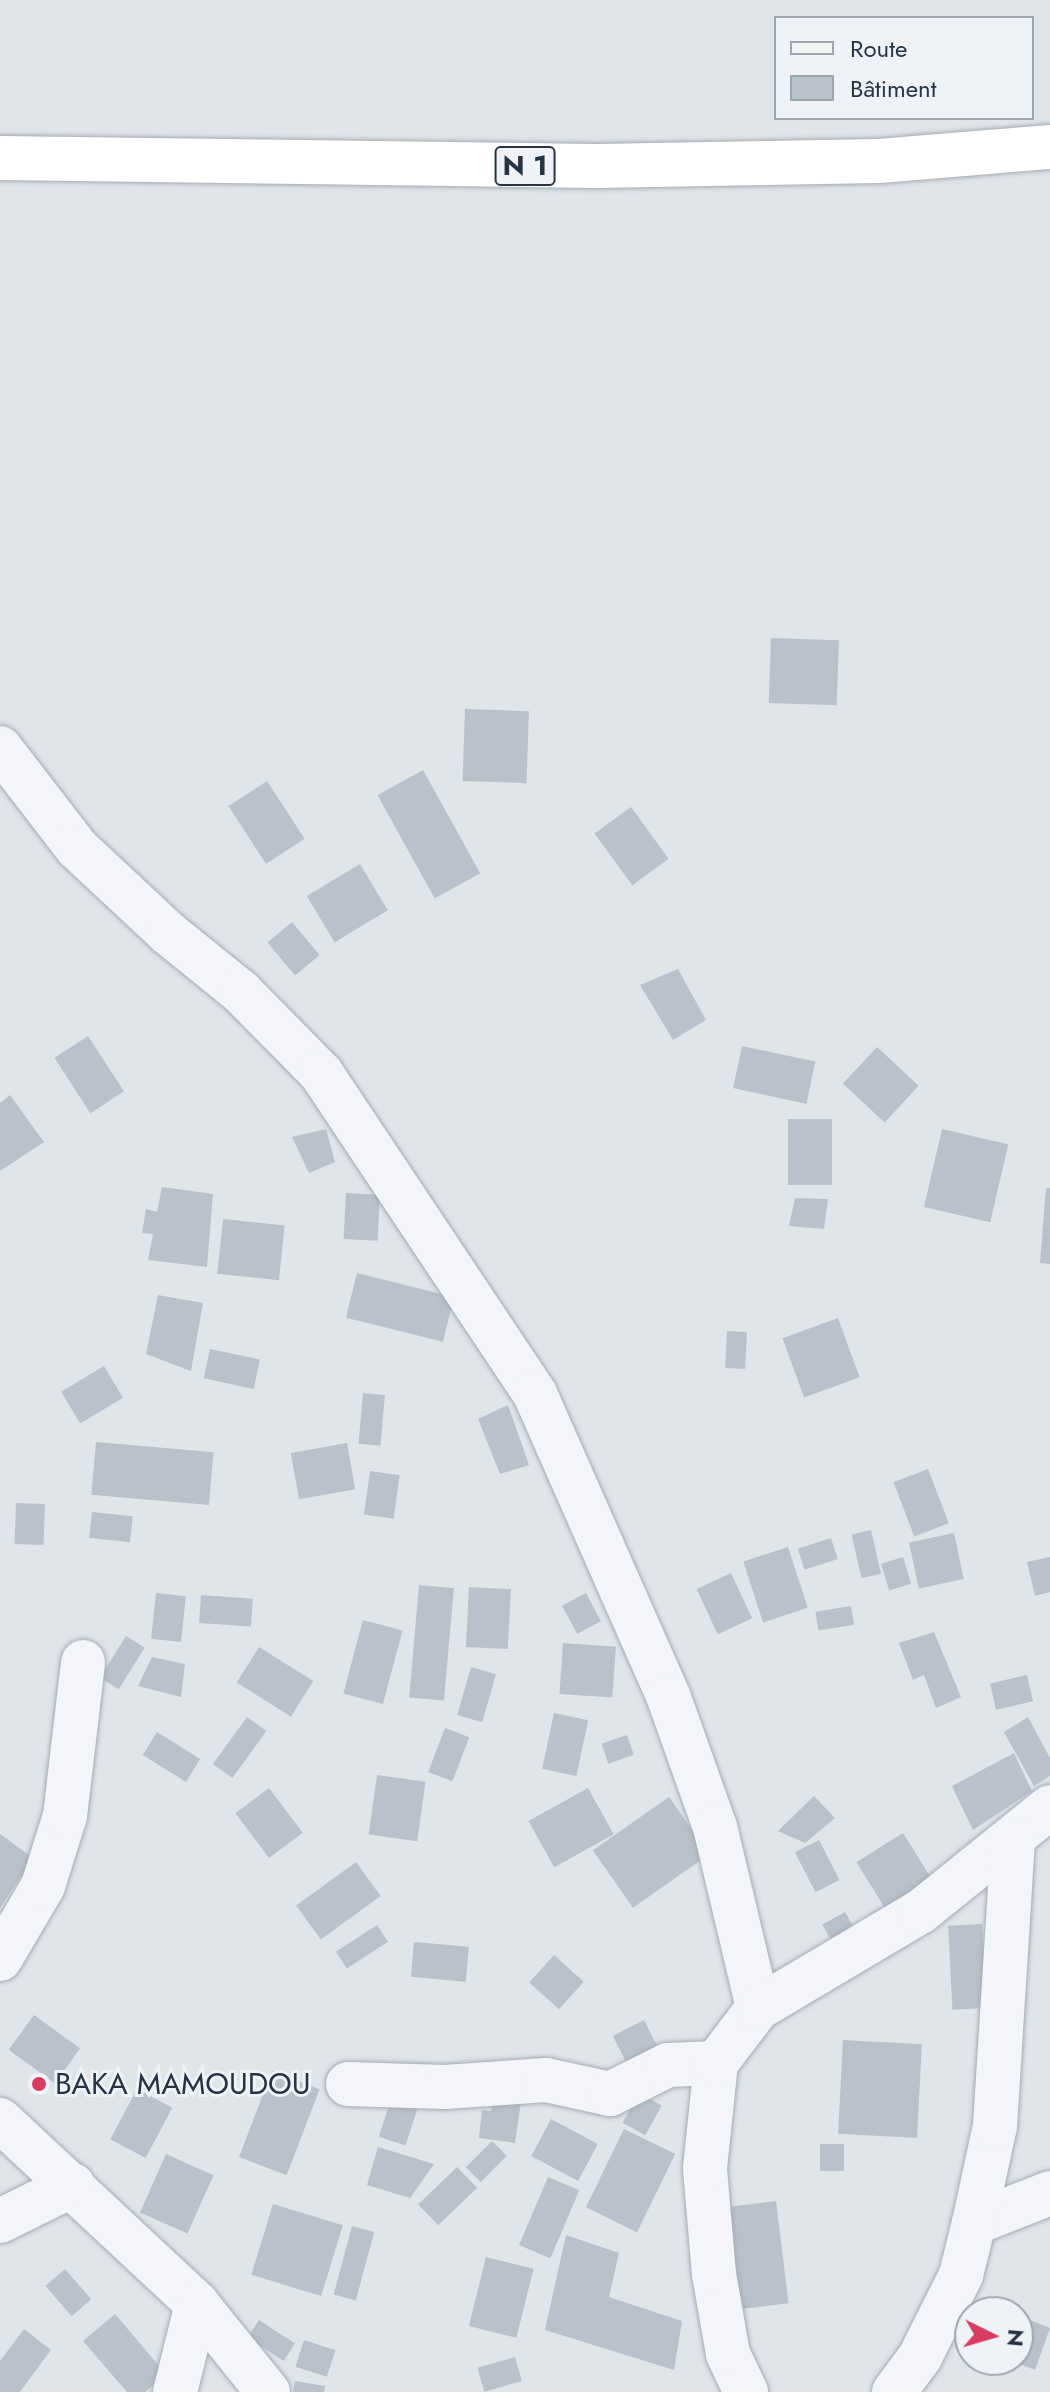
<!DOCTYPE html>
<meta charset="utf-8">
<style>
body{margin:0}
#map{position:relative;width:1050px;height:2392px;overflow:hidden;background:#e0e5ea;font-family:Jost,sans-serif}
div>[style]{position:absolute}
[style*='--x']{left:calc(var(--x)*1px);top:calc(var(--y)*1px);width:calc(var(--w)*1px);rotate:calc(var(--a)*1deg)}
.building>*{inset:0;background:#b9c1ca;transform-origin:0 0}
.roads{filter:drop-shadow(0 0 2px #a5acb5) drop-shadow(0 0 2px #a5acb5)}
.minor>*{height:44px;margin:-22px;padding:0 22px;transform-origin:22px;border-radius:22px;background:#f3f5f8}
.highway>*{height:44px;margin:-22px;padding:0 22px;transform-origin:22px;border-radius:22px;background:#fff}
.dots>*{width:22px;height:22px;translate:-50% -50%;box-sizing:border-box;border:4px solid #eff3f7;border-radius:50%}
span{translate:-50% -50%;white-space:nowrap;text-align:center;line-height:1.15;-webkit-text-stroke:6px #eff3f7;paint-order:stroke}
.shield-label span{padding:2px 6px;background:#eff3f7;border:2px solid;border-radius:6px;-webkit-text-stroke-width:0}
.shield-label{font-size:28px;color:#273343;font-weight:700}
.poi-label{font-size:30px;color:#273343}
.left{translate:0 -50%;text-align:left}
.legend{position:absolute;left:774px;top:16px;width:260px;height:104px;box-sizing:border-box;background:#eff3f7;border:2px solid #9fa6af;margin:0;padding:10px 14px;list-style:none;font-size:24px;color:#273343}
.legend li{display:flex;align-items:center;gap:16px;height:40px}
.legend b{width:40px;border:2px solid #9fa6af}
.north{position:absolute;left:954px;top:2296px;width:80px;height:80px;box-sizing:border-box;background:#eff3f7;border:2px solid #9fa6af;border-radius:50%;rotate:95deg;font-size:22px;font-weight:700;line-height:32px;text-align:center;color:#273343}
.north::after{content:'';display:block;margin:auto;width:28px;height:36px;background:#d93b60;clip-path:polygon(50% 0,100% 100%,50% 72%,0 100%)}
</style>
<div id="map">
<div class="building">
<i style="left:771px;top:638px;width:68px;height:65px;rotate:2deg"></i>
<i style="left:465px;top:709px;width:64px;height:72px;rotate:2deg"></i>
<i style="left:423px;top:770px;width:118px;height:52px;rotate:61deg"></i>
<i style="left:267px;top:781px;width:69px;height:46px;rotate:57deg"></i>
<i style="left:631px;top:807px;width:64px;height:45px;rotate:54deg"></i>
<i style="left:360px;top:864px;width:54px;height:62px;rotate:59deg"></i>
<i style="left:292px;top:922px;width:43px;height:32px;rotate:50deg"></i>
<i style="clip-path:polygon(678px 969px,706px 1020px,673px 1040px,640px 985px)"></i>
<i style="left:88px;top:1036px;width:66px;height:40px;rotate:57deg"></i>
<i style="left:742px;top:1046px;width:75px;height:43px;rotate:12deg"></i>
<i style="left:877px;top:1047px;width:57px;height:50px;rotate:43deg"></i>
<i style="clip-path:polygon(10px 1095px,44px 1142px,0 1171px,0 1103px)"></i>
<i style="left:788px;top:1119px;width:44px;height:66px"></i>
<i style="clip-path:polygon(326px 1129px,335px 1162px,309px 1173px,292px 1137px)"></i>
<i style="left:942px;top:1129px;width:68px;height:80px;rotate:13deg"></i>
<i style="clip-path:polygon(162px 1187px,213px 1194px,207px 1267px,148px 1260px,153px 1234px,142px 1233px,146px 1209px,157px 1212px)"></i>
<i style="clip-path:polygon(1046px 1188px,1050px 1188px,1050px 1264px,1040px 1263px)"></i>
<i style="left:346px;top:1193px;width:34px;height:46px;rotate:3deg"></i>
<i style="clip-path:polygon(795px 1198px,828px 1199px,824px 1229px,789px 1226px)"></i>
<i style="left:223px;top:1219px;width:62px;height:55px;rotate:6deg"></i>
<i style="left:357px;top:1273px;width:100px;height:46px;rotate:14deg"></i>
<i style="clip-path:polygon(158px 1295px,203px 1303px,191px 1371px,146px 1354px)"></i>
<i style="left:838px;top:1318px;width:63px;height:59px;rotate:70deg"></i>
<i style="left:727px;top:1331px;width:20px;height:37px;rotate:3deg"></i>
<i style="left:210px;top:1349px;width:51px;height:30px;rotate:12deg"></i>
<i style="left:104px;top:1366px;width:37px;height:50px;rotate:59deg"></i>
<i style="left:363px;top:1393px;width:22px;height:51px;rotate:5deg"></i>
<i style="clip-path:polygon(508px 1405px,529px 1465px,500px 1474px,478px 1419px)"></i>
<i style="left:96px;top:1442px;width:118px;height:53px;rotate:5deg"></i>
<i style="left:347px;top:1443px;width:47px;height:57px;rotate:80deg"></i>
<i style="left:928px;top:1469px;width:58px;height:37px;rotate:69deg"></i>
<i style="left:370px;top:1471px;width:30px;height:44px;rotate:8deg"></i>
<i style="left:16px;top:1503px;width:29px;height:41px;rotate:2deg"></i>
<i style="left:92px;top:1512px;width:41px;height:26px;rotate:6deg"></i>
<i style="left:871px;top:1530px;width:45px;height:20px;rotate:77deg"></i>
<i style="left:954px;top:1533px;width:47px;height:46px;rotate:78deg"></i>
<i style="left:831px;top:1538px;width:22px;height:35px;rotate:72deg"></i>
<i style="left:788px;top:1547px;width:64px;height:47px;rotate:72deg"></i>
<i style="left:903px;top:1557px;width:28px;height:23px;rotate:73deg"></i>
<i style="clip-path:polygon(1050px 1557px,1050px 1592px,1035px 1596px,1027px 1562px)"></i>
<i style="left:731px;top:1573px;width:50px;height:38px;rotate:65deg"></i>
<i style="left:419px;top:1585px;width:35px;height:113px;rotate:5deg"></i>
<i style="left:469px;top:1587px;width:42px;height:60px;rotate:3deg"></i>
<i style="left:156px;top:1593px;width:30px;height:46px;rotate:6deg"></i>
<i style="left:586px;top:1593px;width:32px;height:27px;rotate:62deg"></i>
<i style="left:201px;top:1595px;width:52px;height:28px;rotate:4deg"></i>
<i style="left:851px;top:1606px;width:19px;height:36px;rotate:81deg"></i>
<i style="left:363px;top:1620px;width:41px;height:76px;rotate:15deg"></i>
<i style="clip-path:polygon(934px 1632px,961px 1697px,936px 1708px,924px 1675px,913px 1680px,899px 1643px)"></i>
<i style="left:126px;top:1636px;width:22px;height:49px;rotate:32deg"></i>
<i style="left:563px;top:1643px;width:53px;height:51px;rotate:4deg"></i>
<i style="left:259px;top:1647px;width:64px;height:42px;rotate:32deg"></i>
<i style="clip-path:polygon(152px 1657px,185px 1664px,181px 1697px,138px 1686px)"></i>
<i style="left:471px;top:1667px;width:26px;height:50px;rotate:16deg"></i>
<i style="left:1027px;top:1675px;width:27px;height:38px;rotate:77deg"></i>
<i style="left:554px;top:1713px;width:35px;height:57px;rotate:12deg"></i>
<i style="left:247px;top:1717px;width:24px;height:58px;rotate:36deg"></i>
<i style="clip-path:polygon(1028px 1717px,1050px 1758px,1050px 1776px,1034px 1786px,1004px 1732px)"></i>
<i style="left:445px;top:1728px;width:26px;height:47px;rotate:21deg"></i>
<i style="left:157px;top:1732px;width:51px;height:27px;rotate:32deg"></i>
<i style="left:627px;top:1735px;width:21px;height:27px;rotate:71deg"></i>
<i style="clip-path:polygon(1014px 1753px,1032px 1791px,973px 1830px,952px 1786px)"></i>
<i style="left:377px;top:1775px;width:49px;height:60px;rotate:8deg"></i>
<i style="left:269px;top:1788px;width:56px;height:42px;rotate:53deg"></i>
<i style="left:588px;top:1788px;width:53px;height:68px;rotate:61deg"></i>
<i style="clip-path:polygon(814px 1796px,835px 1818px,805px 1843px,778px 1831px)"></i>
<i style="left:669px;top:1797px;width:70px;height:93px;rotate:55deg"></i>
<i style="left:903px;top:1833px;width:54px;height:55px;rotate:58deg"></i>
<i style="clip-path:polygon(0 1834px,33px 1858px,0 1908px)"></i>
<i style="left:819px;top:1840px;width:45px;height:27px;rotate:63deg"></i>
<i style="left:356px;top:1862px;width:42px;height:74px;rotate:54deg"></i>
<i style="left:845px;top:1912px;width:21px;height:26px;rotate:61deg"></i>
<i style="left:982px;top:1924px;width:84px;height:34px;rotate:87deg"></i>
<i style="left:377px;top:1925px;width:20px;height:49px;rotate:57deg"></i>
<i style="left:414px;top:1942px;width:55px;height:35px;rotate:5deg"></i>
<i style="left:554px;top:1955px;width:40px;height:37px;rotate:42deg"></i>
<i style="left:34px;top:2015px;width:57px;height:43px;rotate:36deg"></i>
<i style="left:644px;top:2020px;width:33px;height:35px;rotate:63deg"></i>
<i style="left:843px;top:2040px;width:79px;height:94px;rotate:3deg"></i>
<i style="left:272px;top:2071px;width:51px;height:92px;rotate:21deg"></i>
<i style="left:137px;top:2089px;width:40px;height:57px;rotate:28deg"></i>
<i style="clip-path:polygon(493px 2092px,522px 2095px,515px 2143px,479px 2138px,482px 2110px,491px 2111px)"></i>
<i style="left:393px;top:2093px;width:28px;height:46px;rotate:18deg"></i>
<i style="left:639px;top:2093px;width:26px;height:34px;rotate:29deg"></i>
<i style="left:551px;top:2119px;width:53px;height:42px;rotate:28deg"></i>
<i style="left:624px;top:2129px;width:57px;height:87px;rotate:26deg"></i>
<i style="left:492px;top:2141px;width:21px;height:37px;rotate:45deg"></i>
<i style="left:820px;top:2144px;width:24px;height:27px"></i>
<i style="clip-path:polygon(378px 2147px,434px 2164px,410px 2198px,367px 2185px)"></i>
<i style="left:166px;top:2154px;width:52px;height:64px;rotate:24deg"></i>
<i style="left:457px;top:2167px;width:29px;height:54px;rotate:46deg"></i>
<i style="left:548px;top:2177px;width:34px;height:74px;rotate:23deg"></i>
<i style="left:776px;top:2201px;width:103px;height:49px;rotate:83deg"></i>
<i style="left:273px;top:2204px;width:73px;height:74px;rotate:17deg"></i>
<i style="left:352px;top:2226px;width:23px;height:71px;rotate:15deg"></i>
<i style="clip-path:polygon(566px 2235px,619px 2253px,609px 2297px,682px 2321px,674px 2370px,545px 2330px)"></i>
<i style="left:486px;top:2257px;width:49px;height:71px;rotate:14deg"></i>
<i style="left:65px;top:2269px;width:40px;height:26px;rotate:49deg"></i>
<i style="clip-path:polygon(115px 2314px,166px 2374px,145px 2392px,127px 2392px,83px 2341px)"></i>
<i style="clip-path:polygon(1018px 2315px,1050px 2328px,1035px 2370px,1010px 2360px,1018px 2360px)"></i>
<i style="left:259px;top:2320px;width:43px;height:21px;rotate:33deg"></i>
<i style="clip-path:polygon(24px 2329px,51px 2350px,20px 2392px,0 2392px,0 2361px)"></i>
<i style="left:304px;top:2340px;width:33px;height:28px;rotate:18deg"></i>
<i style="left:515px;top:2357px;width:25px;height:39px;rotate:74deg"></i>
<i style="clip-path:polygon(295px 2381px,325px 2386px,324px 2392px,293px 2392px)"></i>
</div>
<div class="roads">
<div class="minor">
<i style="--x:0;--y:748;--w:126;--a:52.4"></i>
<i style="--x:77;--y:848;--w:125;--a:43"></i>
<i style="--x:168;--y:933;--w:94;--a:38.9"></i>
<i style="--x:241;--y:992;--w:114;--a:45.4"></i>
<i style="--x:321;--y:1073;--w:386;--a:56.3"></i>
<i style="--x:535;--y:1394;--w:332;--a:66.2"></i>
<i style="--x:669;--y:1698;--w:137;--a:70.4"></i>
<i style="--x:715;--y:1827;--w:186;--a:76.6"></i>
<i style="--x:0;--y:1959;--w:85;--a:-59.5"></i>
<i style="--x:43;--y:1886;--w:73;--a:-72.6"></i>
<i style="--x:65;--y:1816;--w:155;--a:-83.3"></i>
<i style="--x:348;--y:2084;--w:97;--a:1.8"></i>
<i style="--x:445;--y:2087;--w:101;--a:-4"></i>
<i style="--x:546;--y:2080;--w:66;--a:12.3"></i>
<i style="--x:610;--y:2094;--w:65;--a:-26.6"></i>
<i style="--x:668;--y:2065;--w:48;--a:-2.4"></i>
<i style="--x:0;--y:2120;--w:270;--a:43"></i>
<i style="--x:197;--y:2304;--w:113;--a:51.1"></i>
<i style="--x:0;--y:2221;--w:81;--a:-26.3"></i>
<i style="--x:974;--y:2223;--w:82;--a:-21.5"></i>
<i style="--x:175;--y:2392;--w:91;--a:-76"></i>
<i style="--x:746;--y:2392;--w:42;--a:-115.3"></i>
<i style="--x:728;--y:2354;--w:81;--a:-99.9"></i>
<i style="--x:714;--y:2274;--w:106;--a:-94.9"></i>
<i style="--x:705;--y:2168;--w:106;--a:-84"></i>
<i style="--x:716;--y:2063;--w:69;--a:-52.6"></i>
<i style="--x:758;--y:2008;--w:188;--a:-30.7"></i>
<i style="--x:920;--y:1912;--w:167;--a:-38.9"></i>
<i style="--x:894;--y:2392;--w:44;--a:-53.4"></i>
<i style="--x:920;--y:2357;--w:92;--a:-63.4"></i>
<i style="--x:961;--y:2275;--w:54;--a:-76"></i>
<i style="--x:974;--y:2223;--w:99;--a:-77.8"></i>
<i style="--x:995;--y:2126;--w:286;--a:-86.4"></i>
</div>
<div class="highway">
<i style="--x:0;--y:158;--w:596;--a:0.77"></i>
<i style="--x:596;--y:166;--w:283;--a:-1"></i>
<i style="--x:879;--y:161;--w:172;--a:-4.7"></i>
</div>
</div>
<div class="dots">
<i style="left:39px;top:2084px;background:#d93b60"></i>
</div>
<div class="shield-label">
<span style="left:525px;top:166px">N 1</span>
</div>
<div class="poi-label">
<span class="left" style="left:55px;top:2084px">BAKA MAMOUDOU</span>
</div>
<ul class="legend">
<li><b style="height:10px;background:#f3f5f8"></b>Route</li>
<li><b style="height:22px;background:#b9c1ca"></b>Bâtiment</li>
</ul>
<div class="north">N</div>
</div>
